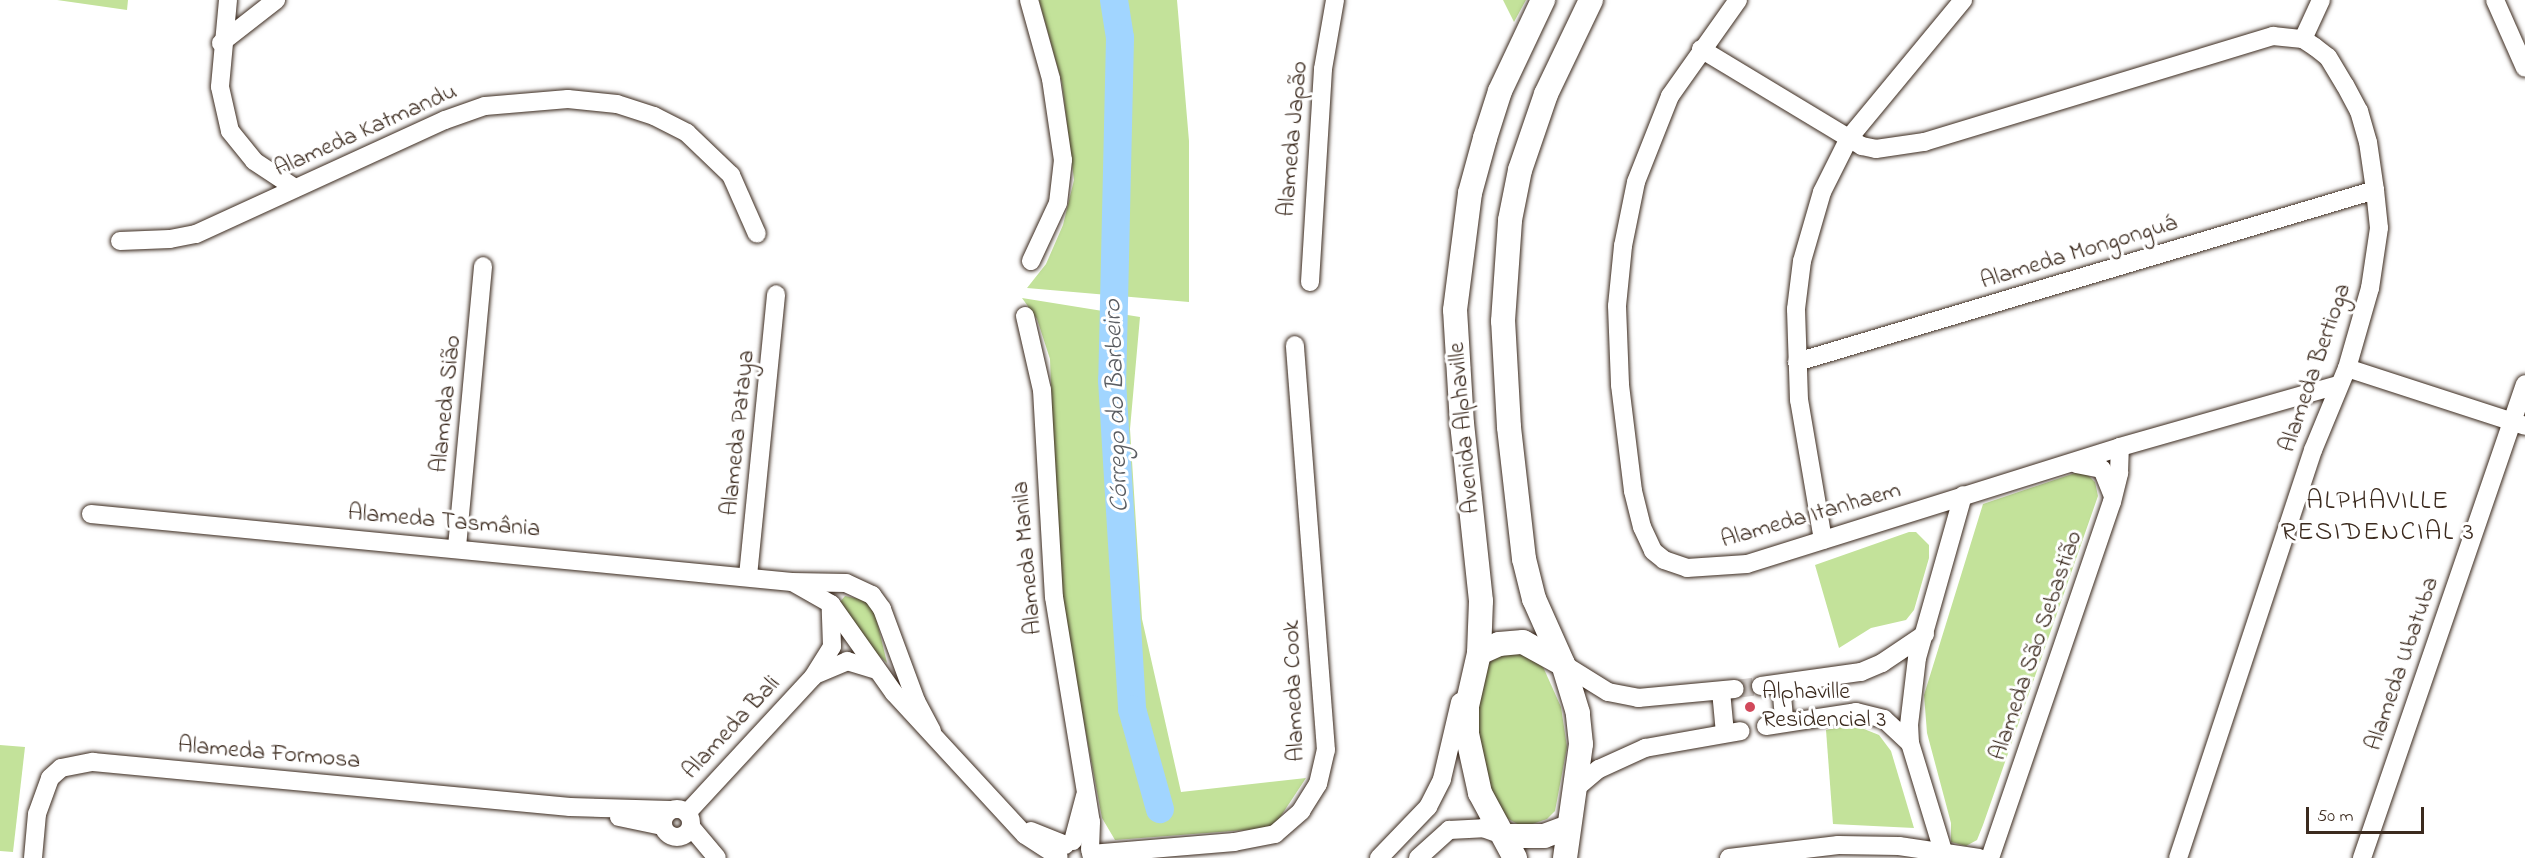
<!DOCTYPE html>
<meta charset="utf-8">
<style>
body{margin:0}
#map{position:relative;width:2525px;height:858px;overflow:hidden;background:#fff;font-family:"Indie Flower",sans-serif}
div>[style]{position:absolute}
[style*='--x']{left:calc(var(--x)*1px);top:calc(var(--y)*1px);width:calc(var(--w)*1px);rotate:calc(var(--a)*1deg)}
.green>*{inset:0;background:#c3e29a}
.river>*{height:28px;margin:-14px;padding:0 14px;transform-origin:14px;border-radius:14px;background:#a1d5ff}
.minor-tunnel>*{height:18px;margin-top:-9px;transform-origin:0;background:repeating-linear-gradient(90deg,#d8d4d2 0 18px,transparent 0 27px)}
.roads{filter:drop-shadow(0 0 2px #3b2a1e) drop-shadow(0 0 2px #3b2a1e)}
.minor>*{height:18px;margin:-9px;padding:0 9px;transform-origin:9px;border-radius:9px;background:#fff}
.minor>.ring{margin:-9px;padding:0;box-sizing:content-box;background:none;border:18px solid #fff;border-radius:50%}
.major>*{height:24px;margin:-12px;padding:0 12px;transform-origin:12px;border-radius:12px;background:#fff}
.dots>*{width:16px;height:16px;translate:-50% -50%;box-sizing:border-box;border:3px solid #fff;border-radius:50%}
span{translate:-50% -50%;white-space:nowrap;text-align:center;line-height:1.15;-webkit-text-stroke:6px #fff;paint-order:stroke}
.street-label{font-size:24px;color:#3b2a1e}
.poi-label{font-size:24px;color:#3b2a1e}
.left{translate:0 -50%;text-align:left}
.water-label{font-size:26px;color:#5a5d62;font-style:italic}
.quarter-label{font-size:27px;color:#3b2a1e;letter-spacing:1.5px}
.scale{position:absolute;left:2306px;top:807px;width:118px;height:27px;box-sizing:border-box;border:3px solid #3b2a1e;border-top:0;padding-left:8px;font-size:18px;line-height:21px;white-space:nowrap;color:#3b2a1e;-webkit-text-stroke:4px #fff;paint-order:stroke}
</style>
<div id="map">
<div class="green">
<i style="clip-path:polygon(57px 0,128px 0,127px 10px)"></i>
<i style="clip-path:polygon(1039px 0,1177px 0,1189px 141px,1189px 302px,1027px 288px,1046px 264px,1063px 225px,1074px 180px,1062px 83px)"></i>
<i style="clip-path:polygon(1503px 0,1526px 0,1514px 22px)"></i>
<i style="clip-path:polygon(1022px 298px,1140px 317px,1130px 429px,1142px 619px,1181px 792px,1306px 778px,1273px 828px,1115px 840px,1102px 818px,1059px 590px,1050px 359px,1037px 319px)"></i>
<i style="clip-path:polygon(2075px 473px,2086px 473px,2095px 482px,2098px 496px,1983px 825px,1977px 840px,1966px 846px,1951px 842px,1951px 823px,1927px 733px,1924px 695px,1983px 504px)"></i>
<i style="clip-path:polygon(1909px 532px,1916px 532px,1929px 545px,1929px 558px,1914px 610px,1906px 620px,1871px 628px,1839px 648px,1815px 565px)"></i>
<i style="clip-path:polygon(845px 596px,865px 600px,875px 613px,887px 663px,874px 651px,840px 602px)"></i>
<i style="clip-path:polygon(1509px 650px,1534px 656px,1544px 669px,1561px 707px,1567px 747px,1555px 811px,1547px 819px,1523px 827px,1503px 816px,1493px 798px,1476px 719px,1487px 664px)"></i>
<i style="clip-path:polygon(1840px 727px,1859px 727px,1879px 735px,1891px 751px,1914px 828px,1833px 824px,1826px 730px)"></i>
<i style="clip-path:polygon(0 745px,25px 747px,13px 852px,0 851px)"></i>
</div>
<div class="river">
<i style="--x:1114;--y:0;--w:38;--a:81"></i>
<i style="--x:1120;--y:38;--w:342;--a:91.3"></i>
<i style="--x:1112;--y:380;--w:330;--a:86.5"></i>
<i style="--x:1132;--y:709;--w:104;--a:74.4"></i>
</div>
<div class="minor-tunnel">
<i style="--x:1735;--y:689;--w:26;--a:-7"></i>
</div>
<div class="roads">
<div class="minor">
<i style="--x:228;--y:0;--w:87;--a:95.3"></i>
<i style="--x:220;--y:87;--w:45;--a:77.2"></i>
<i style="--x:230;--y:131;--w:38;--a:51"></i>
<i style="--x:254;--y:161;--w:49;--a:33.4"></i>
<i style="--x:1029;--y:0;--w:82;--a:74.4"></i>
<i style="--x:1051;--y:79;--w:82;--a:81.6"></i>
<i style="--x:1063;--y:160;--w:43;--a:96.6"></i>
<i style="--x:1058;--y:203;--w:64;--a:115"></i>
<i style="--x:1738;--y:0;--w:118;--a:125.3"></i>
<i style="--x:1670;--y:96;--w:92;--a:111.6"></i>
<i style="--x:1636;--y:182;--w:65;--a:101.5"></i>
<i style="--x:1623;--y:246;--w:60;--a:95.7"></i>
<i style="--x:1617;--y:306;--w:79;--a:87.8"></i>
<i style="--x:1620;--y:385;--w:107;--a:83"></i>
<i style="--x:1633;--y:491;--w:37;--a:76"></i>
<i style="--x:1642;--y:527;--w:26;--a:65"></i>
<i style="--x:1653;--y:551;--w:14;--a:39"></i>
<i style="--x:1664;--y:560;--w:24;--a:19"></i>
<i style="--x:1687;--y:568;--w:60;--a:-3.8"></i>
<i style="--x:1747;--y:564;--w:391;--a:-17.4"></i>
<i style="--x:2120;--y:447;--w:227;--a:-15.9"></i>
<i style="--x:2495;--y:0;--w:74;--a:66.2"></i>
<i style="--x:2303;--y:39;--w:43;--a:-65.2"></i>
<i style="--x:221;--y:43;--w:70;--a:-38"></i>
<i style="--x:1701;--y:49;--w:188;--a:31.1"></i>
<i style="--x:1862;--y:146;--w:14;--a:12"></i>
<i style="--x:1876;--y:149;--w:49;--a:-8.3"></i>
<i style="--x:1924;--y:142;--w:365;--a:-16.9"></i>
<i style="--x:2273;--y:36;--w:30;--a:6"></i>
<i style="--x:2303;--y:39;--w:14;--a:34"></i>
<i style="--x:2315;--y:47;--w:16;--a:38"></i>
<i style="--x:2328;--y:57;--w:33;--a:59"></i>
<i style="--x:2345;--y:85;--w:30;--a:62"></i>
<i style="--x:2359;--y:111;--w:32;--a:74"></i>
<i style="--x:2368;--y:142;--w:49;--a:81.7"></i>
<i style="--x:2375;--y:190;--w:38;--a:84"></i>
<i style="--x:2379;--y:228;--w:61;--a:98.5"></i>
<i style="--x:2370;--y:288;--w:83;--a:106"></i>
<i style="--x:2347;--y:368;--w:89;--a:112.5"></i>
<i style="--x:2313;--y:450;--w:430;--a:108.3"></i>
<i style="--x:120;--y:241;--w:50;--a:-2.3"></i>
<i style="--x:170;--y:239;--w:26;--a:-11"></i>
<i style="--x:196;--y:234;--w:274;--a:-24.6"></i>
<i style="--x:445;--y:120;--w:42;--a:-19.3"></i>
<i style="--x:485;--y:106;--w:83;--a:-4.8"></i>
<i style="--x:568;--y:99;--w:49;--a:5.8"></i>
<i style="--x:617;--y:104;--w:39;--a:18"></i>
<i style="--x:654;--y:116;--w:37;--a:27"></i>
<i style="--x:687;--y:133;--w:61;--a:43.7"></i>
<i style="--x:731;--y:175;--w:64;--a:66.2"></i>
<i style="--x:1310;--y:282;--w:213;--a:-86.5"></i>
<i style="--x:1323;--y:69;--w:70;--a:-80.1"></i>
<i style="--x:1025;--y:316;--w:76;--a:77.1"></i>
<i style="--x:1042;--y:390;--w:207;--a:86.7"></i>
<i style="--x:1054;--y:597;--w:228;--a:80.7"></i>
<i style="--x:1091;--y:822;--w:28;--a:92"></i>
<i style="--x:1797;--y:362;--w:603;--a:-16.57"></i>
<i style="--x:2347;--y:368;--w:187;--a:18"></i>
<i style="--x:2076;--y:464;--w:26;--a:11"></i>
<i style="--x:2102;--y:469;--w:29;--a:68"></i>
<i style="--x:91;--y:514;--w:704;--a:5.54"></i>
<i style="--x:792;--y:582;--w:54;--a:1.1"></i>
<i style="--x:846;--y:583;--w:29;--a:25"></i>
<i style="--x:872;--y:595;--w:17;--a:54"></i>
<i style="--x:882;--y:609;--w:98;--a:69.7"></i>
<i style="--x:916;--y:701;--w:34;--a:62"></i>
<i style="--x:1823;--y:540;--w:142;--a:-99.7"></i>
<i style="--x:1799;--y:400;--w:91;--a:-91.9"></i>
<i style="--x:1796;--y:309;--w:48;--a:-82.9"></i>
<i style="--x:1802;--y:261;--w:72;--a:-73.8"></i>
<i style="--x:1822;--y:192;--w:60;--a:-63.4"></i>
<i style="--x:1849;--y:138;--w:179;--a:-50.4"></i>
<i style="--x:457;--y:547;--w:282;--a:-84.7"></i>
<i style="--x:748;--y:576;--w:283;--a:-84.3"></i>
<i style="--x:794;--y:583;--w:43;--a:29.6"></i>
<i style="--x:831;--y:604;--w:109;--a:54.7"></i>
<i style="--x:894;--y:693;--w:193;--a:47.3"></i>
<i style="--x:1025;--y:835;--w:40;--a:32.9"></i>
<i style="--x:1563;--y:664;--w:53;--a:31.9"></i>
<i style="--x:1608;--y:692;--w:31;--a:11"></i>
<i style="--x:1638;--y:698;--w:97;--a:-5.3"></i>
<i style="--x:817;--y:674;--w:33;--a:-23"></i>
<i style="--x:847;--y:661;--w:31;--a:17"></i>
<i style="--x:1781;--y:684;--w:38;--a:85"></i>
<i style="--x:1761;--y:686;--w:101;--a:-8"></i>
<i style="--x:1861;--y:672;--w:23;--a:-23"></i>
<i style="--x:1882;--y:663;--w:52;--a:-34"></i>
<i style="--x:1721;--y:691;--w:42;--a:84.6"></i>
<i style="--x:1766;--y:726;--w:91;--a:-8.8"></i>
<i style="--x:1856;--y:712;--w:29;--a:14"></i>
<i style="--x:1884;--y:719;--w:35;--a:43"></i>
<i style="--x:1576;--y:788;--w:30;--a:-40"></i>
<i style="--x:1599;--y:769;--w:51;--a:-24.5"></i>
<i style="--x:1645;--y:748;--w:97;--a:-10"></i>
<i class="ring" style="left:663px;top:809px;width:10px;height:10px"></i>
<i style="--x:687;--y:813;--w:185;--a:-47.2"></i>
<i style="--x:813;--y:677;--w:36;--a:-58"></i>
<i style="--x:832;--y:646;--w:37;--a:-92"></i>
<i style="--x:619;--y:817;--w:44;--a:11.8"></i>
<i style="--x:691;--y:827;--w:40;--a:50"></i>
<i style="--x:1031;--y:831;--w:37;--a:22"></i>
<i style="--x:1073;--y:841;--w:47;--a:-75.1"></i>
<i style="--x:1943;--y:851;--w:113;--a:-107"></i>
<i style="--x:1910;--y:743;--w:18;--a:-93"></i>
<i style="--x:1909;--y:725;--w:67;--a:-83.2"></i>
<i style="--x:1917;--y:658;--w:169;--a:-74.2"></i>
<i style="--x:1091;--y:854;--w:144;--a:-4.8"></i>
<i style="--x:1234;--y:842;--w:42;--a:-11"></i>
<i style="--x:1275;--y:834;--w:35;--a:-41"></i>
<i style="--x:1301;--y:811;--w:32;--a:-58"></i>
<i style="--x:1318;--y:784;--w:35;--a:-77"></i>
<i style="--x:1326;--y:750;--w:406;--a:-94.4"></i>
<i style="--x:33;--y:858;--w:44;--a:-84.8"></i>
<i style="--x:37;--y:814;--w:38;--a:-70"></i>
<i style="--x:50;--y:778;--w:15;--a:-42"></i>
<i style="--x:61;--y:768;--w:33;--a:-11"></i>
<i style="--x:93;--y:762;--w:479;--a:5.4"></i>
<i style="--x:570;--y:807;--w:100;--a:1.7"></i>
<i style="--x:1379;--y:858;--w:71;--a:-46.1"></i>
<i style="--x:1428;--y:807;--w:31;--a:-63"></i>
<i style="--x:1442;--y:779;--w:79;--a:-76.8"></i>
<i style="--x:1418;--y:858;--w:42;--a:-42.1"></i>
<i style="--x:1449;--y:830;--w:34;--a:-3"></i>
<i style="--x:1483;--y:828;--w:23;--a:20"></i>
<i style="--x:1729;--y:858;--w:110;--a:-6.8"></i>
<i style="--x:1838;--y:845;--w:61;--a:0.9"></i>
<i style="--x:1899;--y:846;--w:81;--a:8.5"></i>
<i style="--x:1990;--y:858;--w:376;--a:-71.1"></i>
<i style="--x:2112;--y:502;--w:30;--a:-76"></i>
<i style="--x:2119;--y:473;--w:26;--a:-88"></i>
<i style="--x:2362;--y:858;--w:501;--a:-71.02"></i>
</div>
<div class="major">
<i style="--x:1479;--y:653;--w:22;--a:-24"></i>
<i style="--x:1499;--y:644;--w:24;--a:-5"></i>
<i style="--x:1523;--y:642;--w:43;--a:28.9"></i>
<i style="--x:1505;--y:836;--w:39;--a:0"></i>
<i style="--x:1544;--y:836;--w:23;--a:-20"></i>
<i style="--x:1515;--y:858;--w:74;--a:-118.3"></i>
<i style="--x:1480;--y:793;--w:60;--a:-102.4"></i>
<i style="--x:1467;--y:734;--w:28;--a:-90"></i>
<i style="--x:1467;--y:706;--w:54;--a:-77.2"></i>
<i style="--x:1479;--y:653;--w:52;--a:-87.8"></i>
<i style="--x:1481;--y:601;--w:178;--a:-96.1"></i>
<i style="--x:1462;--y:424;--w:114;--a:-93.5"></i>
<i style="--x:1455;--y:310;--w:118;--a:-82.7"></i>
<i style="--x:1470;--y:193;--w:57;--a:-74.7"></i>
<i style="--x:1485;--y:138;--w:49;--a:-72.3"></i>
<i style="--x:1500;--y:91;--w:101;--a:-64.7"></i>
<i style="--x:1565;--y:858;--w:115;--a:-82"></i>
<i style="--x:1581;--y:744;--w:31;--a:-96"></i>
<i style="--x:1578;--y:713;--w:51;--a:-107"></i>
<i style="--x:1563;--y:664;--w:71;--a:-114"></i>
<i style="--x:1534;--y:599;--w:41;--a:-104"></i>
<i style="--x:1524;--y:559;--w:133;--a:-96.5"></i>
<i style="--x:1509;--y:427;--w:106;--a:-93.2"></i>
<i style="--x:1503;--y:321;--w:101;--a:-86"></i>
<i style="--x:1510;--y:220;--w:51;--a:-78.7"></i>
<i style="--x:1520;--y:170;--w:80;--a:-71.1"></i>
<i style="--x:1546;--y:94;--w:104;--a:-64.4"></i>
</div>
</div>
<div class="dots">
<i style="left:1750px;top:707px;background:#d1495b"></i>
</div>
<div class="street-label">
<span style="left:366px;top:131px;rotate:-24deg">Alameda Katmandu</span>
<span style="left:1294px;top:139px;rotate:-85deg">Alameda Japão</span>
<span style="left:2079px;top:253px;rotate:-17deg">Alameda Mongonguá</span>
<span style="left:2316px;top:368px;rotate:-71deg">Alameda Bertioga</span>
<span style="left:447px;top:404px;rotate:-84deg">Alameda Sião</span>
<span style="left:1465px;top:428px;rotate:-95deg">Avenida Alphaville</span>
<span style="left:739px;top:433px;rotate:-84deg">Alameda Pataya</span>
<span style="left:1811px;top:516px;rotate:-16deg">Alameda Itanhaem</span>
<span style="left:444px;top:522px;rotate:5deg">Alameda Tasmânia</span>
<span style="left:1028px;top:558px;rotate:-95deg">Alameda Manila</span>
<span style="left:2037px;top:646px;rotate:-71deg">Alameda São Sebastião</span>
<span style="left:2403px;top:664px;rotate:-71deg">Alameda Ubatuba</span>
<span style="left:1295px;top:691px;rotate:-92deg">Alameda Cook</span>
<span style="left:732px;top:728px;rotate:-47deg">Alameda Bali</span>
<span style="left:269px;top:754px;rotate:5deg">Alameda Formosa</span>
</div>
<div class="poi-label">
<span class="left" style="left:1762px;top:707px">Alphaville<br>Residencial 3</span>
</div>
<div class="water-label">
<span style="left:1118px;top:406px;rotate:-92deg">Córrego do Barbeiro</span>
</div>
<div class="quarter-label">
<span style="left:2378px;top:517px">ALPHAVILLE<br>RESIDENCIAL 3</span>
</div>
<div class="scale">50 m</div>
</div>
